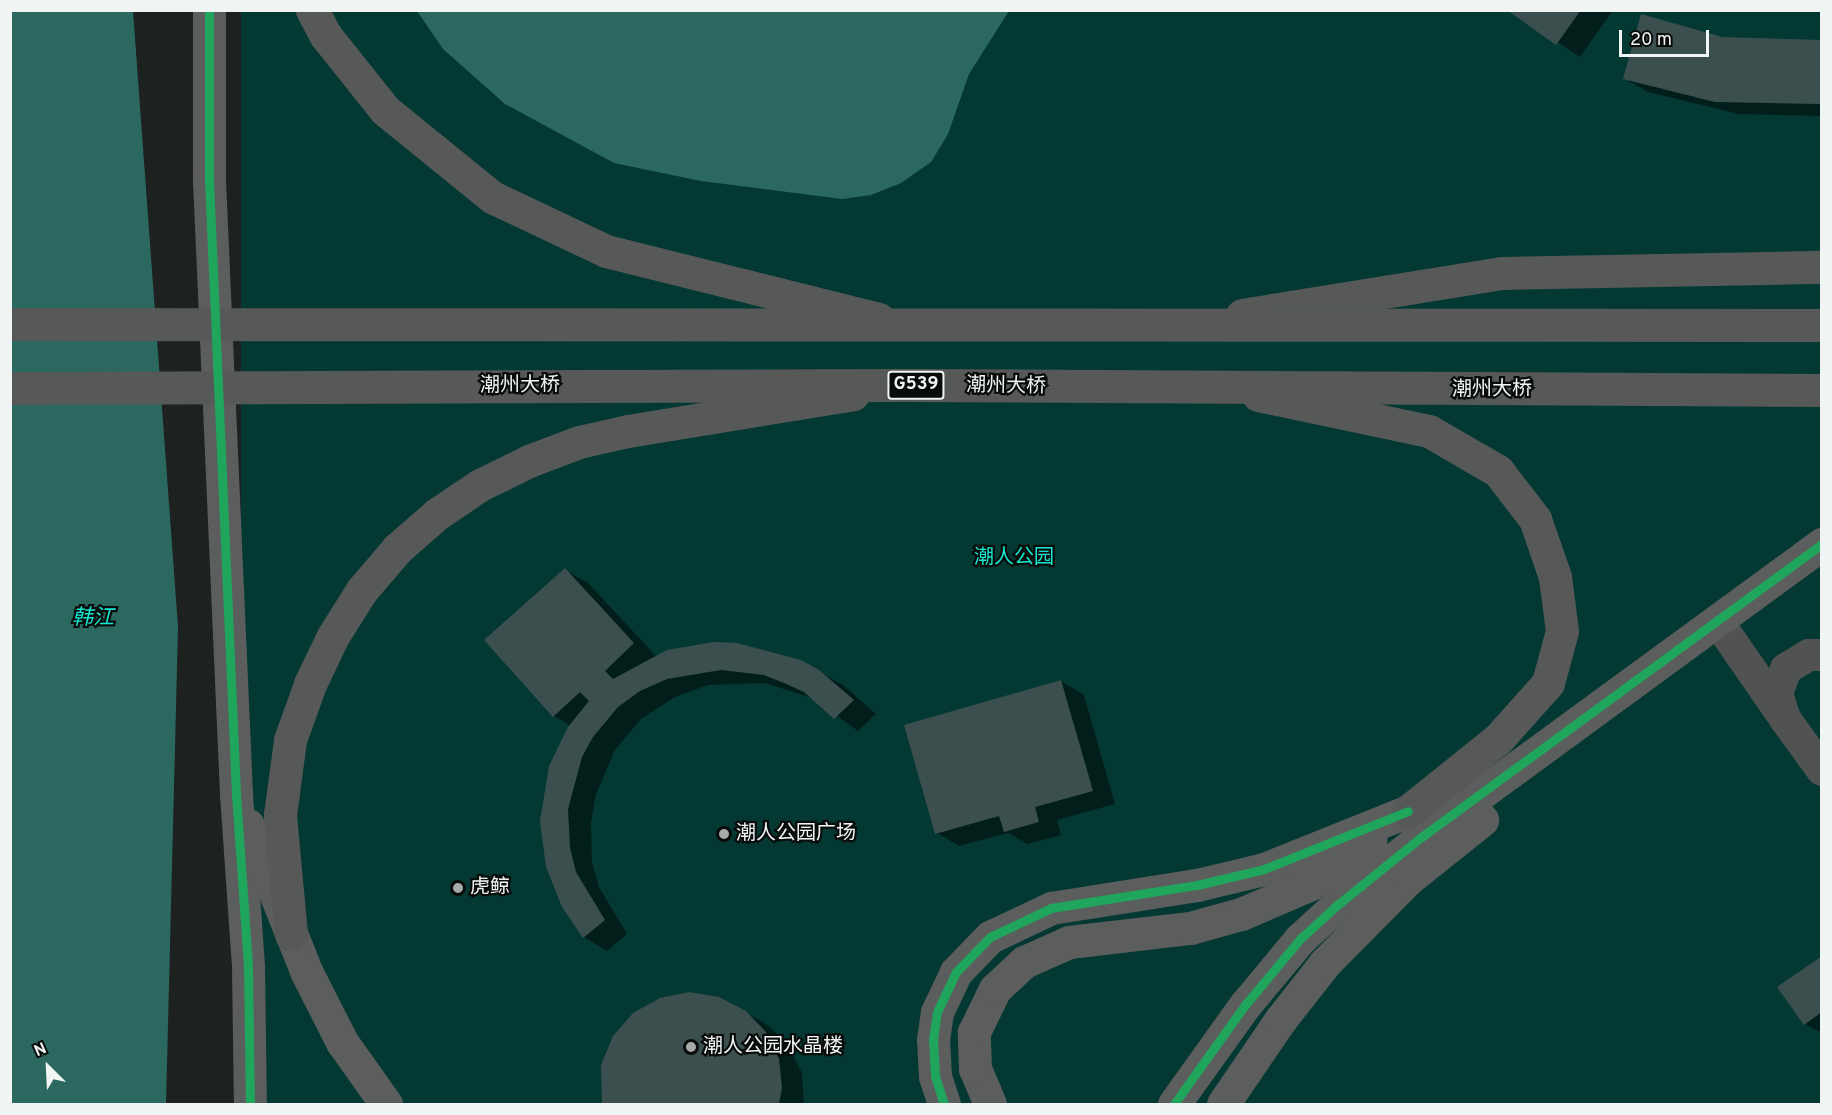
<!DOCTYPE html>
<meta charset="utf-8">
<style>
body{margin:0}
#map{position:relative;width:1832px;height:1115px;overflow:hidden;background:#1d2221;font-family:Overpass,"Noto Sans SC",sans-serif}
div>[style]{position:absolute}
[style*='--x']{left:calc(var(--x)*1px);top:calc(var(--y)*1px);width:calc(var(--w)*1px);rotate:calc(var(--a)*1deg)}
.green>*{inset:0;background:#043933;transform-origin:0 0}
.water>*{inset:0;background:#2b6960}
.shadow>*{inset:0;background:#0007}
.building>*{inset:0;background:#3b504e}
.street>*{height:32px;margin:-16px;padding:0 16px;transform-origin:16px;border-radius:16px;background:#515352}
.secondary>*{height:33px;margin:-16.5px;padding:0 16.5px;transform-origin:16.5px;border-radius:16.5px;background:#5c5e5d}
.highway>*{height:33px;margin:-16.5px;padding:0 16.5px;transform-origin:16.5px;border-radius:16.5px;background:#565958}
.highway-bridge>*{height:33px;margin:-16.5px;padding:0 16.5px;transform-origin:16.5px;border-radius:16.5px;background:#565958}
.cycleway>*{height:9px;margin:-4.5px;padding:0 4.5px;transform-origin:4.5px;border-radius:4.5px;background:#20a55d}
.dots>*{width:16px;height:16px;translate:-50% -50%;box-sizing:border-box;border:3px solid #090c0b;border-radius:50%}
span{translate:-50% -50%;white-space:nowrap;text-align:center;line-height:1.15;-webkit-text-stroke:4.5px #090c0b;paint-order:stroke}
.shield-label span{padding:2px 4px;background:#090c0b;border:2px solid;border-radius:4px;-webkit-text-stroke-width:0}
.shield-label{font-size:18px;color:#f0f5f4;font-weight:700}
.street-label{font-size:20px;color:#f0f5f4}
.park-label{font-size:20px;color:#12e6d0}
.poi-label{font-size:20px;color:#f0f5f4}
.left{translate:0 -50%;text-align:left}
.water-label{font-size:21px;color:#13e6d0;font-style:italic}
.frame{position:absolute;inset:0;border:12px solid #f0f5f4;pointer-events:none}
.north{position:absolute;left:18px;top:1037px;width:60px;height:60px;-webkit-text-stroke:4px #090c0b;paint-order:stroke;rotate:336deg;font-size:16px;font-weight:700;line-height:24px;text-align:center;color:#f0f5f4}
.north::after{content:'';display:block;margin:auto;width:21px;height:27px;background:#f0f5f4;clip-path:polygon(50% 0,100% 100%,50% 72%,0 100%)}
.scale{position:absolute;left:1619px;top:30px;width:90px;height:27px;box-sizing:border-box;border:3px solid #f0f5f4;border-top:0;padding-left:8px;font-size:18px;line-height:21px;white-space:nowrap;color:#f0f5f4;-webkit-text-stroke:4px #090c0b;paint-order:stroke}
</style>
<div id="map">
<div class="green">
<i style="left:241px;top:11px;width:1580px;height:1094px"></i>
</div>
<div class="water">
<i style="clip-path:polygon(10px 11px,133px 11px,178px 627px,166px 1104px,11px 1104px)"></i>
<i style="clip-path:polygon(417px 11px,1009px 11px,969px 74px,948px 134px,931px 162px,901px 183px,871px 195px,842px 199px,701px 181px,614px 163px,505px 104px,443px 49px)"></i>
</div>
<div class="shadow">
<i style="clip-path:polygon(1510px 10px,1613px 10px,1580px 57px)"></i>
<i style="clip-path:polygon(1721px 39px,1822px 42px,1822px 116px,1739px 114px,1648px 92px,1625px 79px)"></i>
<i style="clip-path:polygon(565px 570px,588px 583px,657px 657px,819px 672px,843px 685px,876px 714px,858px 731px,812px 698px,765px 683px,708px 685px,675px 697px,641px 719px,615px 750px,596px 794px,591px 823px,592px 862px,599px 887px,627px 934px,607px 951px,584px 937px,564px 907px,571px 726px,554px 716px)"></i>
<i style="clip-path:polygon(1061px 681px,1084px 695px,1115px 804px,1057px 820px,1061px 835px,1028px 844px,1008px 833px,959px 846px,937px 833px)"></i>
<i style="clip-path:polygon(1822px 958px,1822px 1033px,1805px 1024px)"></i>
<i style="clip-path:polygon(745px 1012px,769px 1026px,789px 1047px,802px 1073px,804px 1104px,604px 1104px,602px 1065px)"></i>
</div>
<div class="building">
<i style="clip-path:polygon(1507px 10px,1581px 10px,1556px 45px)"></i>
<i style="clip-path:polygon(1641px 14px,1722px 37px,1822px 40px,1822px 104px,1715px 102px,1623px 79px)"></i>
<i style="clip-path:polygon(565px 568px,634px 643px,605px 671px,613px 679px,667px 650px,714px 642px,737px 643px,801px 660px,819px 670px,854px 700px,834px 719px,804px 692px,784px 683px,764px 675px,721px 670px,667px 679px,640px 691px,618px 707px,593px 737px,582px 757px,568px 809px,570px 848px,576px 872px,605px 920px,583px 938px,562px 907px,546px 867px,540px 821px,549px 766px,568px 727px,589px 701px,580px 692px,553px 717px,484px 640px)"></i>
<i style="clip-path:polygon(1061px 680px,1093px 791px,1035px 807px,1039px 822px,1004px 832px,999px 816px,935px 834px,904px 725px)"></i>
<i style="clip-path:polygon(1822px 956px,1822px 1012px,1804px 1025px,1777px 987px)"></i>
<i style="clip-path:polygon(689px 992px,719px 997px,746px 1011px,766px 1032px,779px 1059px,782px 1088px,779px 1104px,602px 1104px,601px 1065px,613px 1036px,633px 1013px,660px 998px)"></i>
</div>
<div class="street">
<i style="--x:1727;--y:635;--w:95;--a:55.3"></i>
<i style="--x:1822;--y:655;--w:13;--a:180"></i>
<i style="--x:1809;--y:655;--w:27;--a:149"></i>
<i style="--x:1786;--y:669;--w:27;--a:110"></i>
<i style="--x:1777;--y:694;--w:26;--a:72"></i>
<i style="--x:1785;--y:719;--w:63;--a:54"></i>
</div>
<div class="secondary">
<i style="--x:209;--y:10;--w:170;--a:90"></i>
<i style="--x:209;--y:180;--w:615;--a:87.48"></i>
<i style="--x:236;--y:794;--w:172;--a:86"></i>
<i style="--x:248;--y:966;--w:138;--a:89.2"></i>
<i style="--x:248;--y:825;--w:159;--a:68.3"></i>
<i style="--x:307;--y:973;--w:77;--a:63.1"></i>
<i style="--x:342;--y:1042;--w:76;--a:54.6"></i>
<i style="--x:944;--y:1104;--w:29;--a:-108"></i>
<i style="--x:935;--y:1076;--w:36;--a:-93"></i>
<i style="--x:933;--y:1040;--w:28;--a:-82"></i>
<i style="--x:937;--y:1012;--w:44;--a:-64.6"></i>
<i style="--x:956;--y:972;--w:49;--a:-45.8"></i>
<i style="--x:990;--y:937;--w:68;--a:-25.4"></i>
<i style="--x:1051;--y:908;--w:148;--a:-9"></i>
<i style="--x:1197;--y:885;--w:69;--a:-13.4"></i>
<i style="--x:1264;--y:869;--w:155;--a:-21.9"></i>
<i style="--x:990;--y:1104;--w:38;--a:-113"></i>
<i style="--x:975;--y:1069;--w:37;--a:-92"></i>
<i style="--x:974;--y:1032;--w:48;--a:-64"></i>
<i style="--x:995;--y:989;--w:40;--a:-43"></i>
<i style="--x:1024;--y:962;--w:49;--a:-24"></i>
<i style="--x:1069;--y:942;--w:122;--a:-6.6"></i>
<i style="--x:1190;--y:928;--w:53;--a:-15.4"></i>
<i style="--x:1241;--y:914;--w:76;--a:-23.2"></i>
<i style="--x:1311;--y:884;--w:74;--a:-36.3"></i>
<i style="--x:1174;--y:1104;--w:122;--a:-54.4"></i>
<i style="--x:1245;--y:1005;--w:86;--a:-50.2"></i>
<i style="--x:1300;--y:939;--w:49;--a:-42.5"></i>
<i style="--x:1336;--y:906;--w:108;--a:-39"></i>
<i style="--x:1420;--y:838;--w:498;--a:-36.2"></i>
<i style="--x:1223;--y:1104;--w:103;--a:-55.7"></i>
<i style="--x:1281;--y:1019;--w:71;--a:-51.8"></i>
<i style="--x:1325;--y:963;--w:118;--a:-45.3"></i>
<i style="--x:1408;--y:879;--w:95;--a:-38.6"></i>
</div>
<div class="highway">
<i style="--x:312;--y:10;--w:30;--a:62"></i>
<i style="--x:326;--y:36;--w:95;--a:51.4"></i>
<i style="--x:385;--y:110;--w:138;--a:39.1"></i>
<i style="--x:492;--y:197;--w:126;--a:25.3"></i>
<i style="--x:606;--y:251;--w:281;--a:14"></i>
<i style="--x:1242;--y:315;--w:263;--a:-9.2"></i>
<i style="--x:1502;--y:273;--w:320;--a:-1.1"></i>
<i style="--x:1258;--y:395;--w:175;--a:11.9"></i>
<i style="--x:1429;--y:431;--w:80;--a:30.1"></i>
<i style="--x:1498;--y:471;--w:61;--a:52.4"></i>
<i style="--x:1535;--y:519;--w:61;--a:71"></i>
<i style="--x:1555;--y:577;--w:54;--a:82.6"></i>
<i style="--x:1562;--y:631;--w:54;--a:105.1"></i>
<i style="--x:1548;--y:683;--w:75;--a:131.8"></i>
<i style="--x:1498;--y:739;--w:115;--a:141.3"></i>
<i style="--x:291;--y:934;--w:120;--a:-95.3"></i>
<i style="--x:280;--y:815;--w:76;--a:-82.4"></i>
<i style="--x:290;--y:740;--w:59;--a:-70.3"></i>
<i style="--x:310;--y:684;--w:53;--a:-64.4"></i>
<i style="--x:333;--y:636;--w:54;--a:-57.8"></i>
<i style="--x:362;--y:590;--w:54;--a:-49.5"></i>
<i style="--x:397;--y:549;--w:53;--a:-41.2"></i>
<i style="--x:437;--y:514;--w:52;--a:-34"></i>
<i style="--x:480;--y:485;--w:55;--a:-26.1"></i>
<i style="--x:529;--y:461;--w:53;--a:-20.8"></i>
<i style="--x:579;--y:442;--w:50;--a:-12.7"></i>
<i style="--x:628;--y:431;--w:228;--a:-9.3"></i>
</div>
<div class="highway-bridge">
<i style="--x:10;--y:324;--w:1812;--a:0.03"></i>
<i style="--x:10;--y:388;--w:893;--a:-0.19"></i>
<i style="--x:903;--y:385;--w:919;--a:0.31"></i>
</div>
<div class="cycleway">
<i style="--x:209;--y:10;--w:170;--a:90"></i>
<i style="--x:209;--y:180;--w:615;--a:87.48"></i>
<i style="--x:236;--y:794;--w:172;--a:86"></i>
<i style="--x:248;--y:966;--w:138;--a:89.2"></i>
<i style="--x:944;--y:1104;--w:29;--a:-108"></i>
<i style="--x:935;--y:1076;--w:36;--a:-93"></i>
<i style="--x:933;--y:1040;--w:28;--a:-82"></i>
<i style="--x:937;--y:1012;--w:44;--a:-64.6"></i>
<i style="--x:956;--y:972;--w:49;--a:-45.8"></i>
<i style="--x:990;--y:937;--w:68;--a:-25.4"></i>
<i style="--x:1051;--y:908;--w:148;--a:-9"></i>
<i style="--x:1197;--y:885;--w:69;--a:-13.4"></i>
<i style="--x:1264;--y:869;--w:155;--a:-21.9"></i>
<i style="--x:1174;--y:1104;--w:122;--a:-54.4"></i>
<i style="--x:1245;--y:1005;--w:86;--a:-50.2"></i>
<i style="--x:1300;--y:939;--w:49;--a:-42.5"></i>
<i style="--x:1336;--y:906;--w:108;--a:-39"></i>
<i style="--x:1420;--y:838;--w:498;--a:-36.2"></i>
</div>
<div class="dots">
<i style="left:724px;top:834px;background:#a6abaa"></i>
<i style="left:458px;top:888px;background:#a6abaa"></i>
<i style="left:691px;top:1047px;background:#a6abaa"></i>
</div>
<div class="shield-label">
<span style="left:916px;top:385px">G539</span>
</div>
<div class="street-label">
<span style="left:520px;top:386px">潮州大桥</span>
<span style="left:1006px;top:387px;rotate:1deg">潮州大桥</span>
<span style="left:1492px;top:390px">潮州大桥</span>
</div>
<div class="park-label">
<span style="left:1014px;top:558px">潮人公园</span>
</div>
<div class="poi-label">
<span class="left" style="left:736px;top:834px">潮人公园广场</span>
<span class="left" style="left:470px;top:888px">虎鲸</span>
<span class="left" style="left:703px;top:1047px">潮人公园水晶楼</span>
</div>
<div class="water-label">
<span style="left:93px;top:619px">韩江</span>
</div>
<div class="frame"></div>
<div class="north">N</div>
<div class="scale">20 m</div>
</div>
